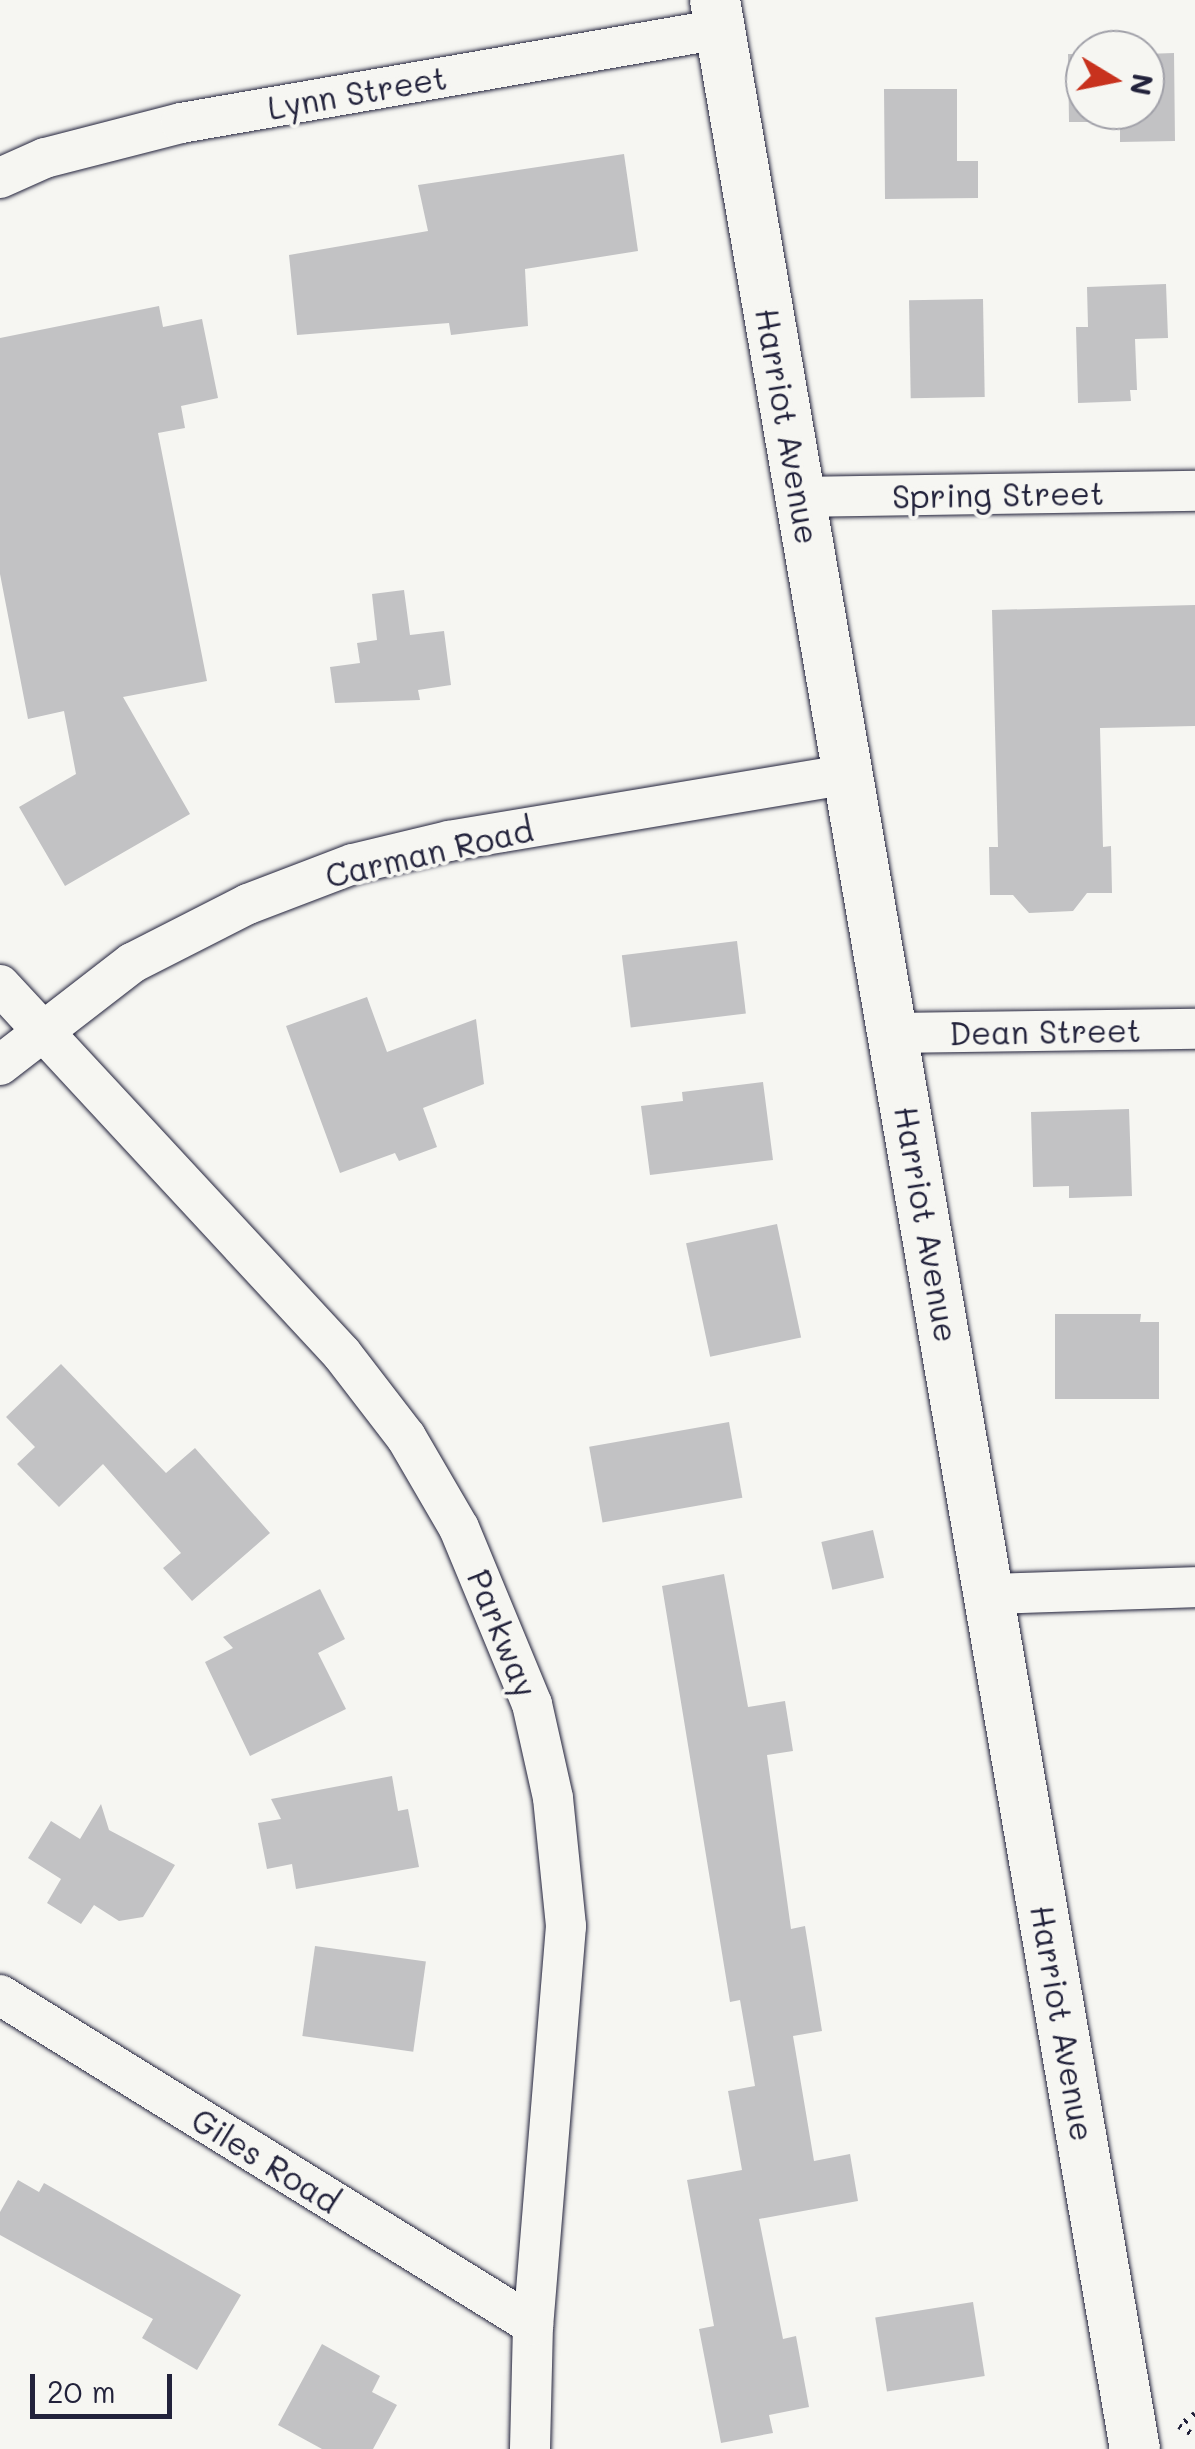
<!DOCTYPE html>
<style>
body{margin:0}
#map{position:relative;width:1195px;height:2449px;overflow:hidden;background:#f6f6f2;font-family:Mali,sans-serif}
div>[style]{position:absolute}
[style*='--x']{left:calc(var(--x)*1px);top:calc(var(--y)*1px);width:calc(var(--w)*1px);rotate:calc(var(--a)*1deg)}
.building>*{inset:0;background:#c2c2c4;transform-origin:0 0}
.path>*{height:6px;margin-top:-3px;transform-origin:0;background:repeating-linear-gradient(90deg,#22223b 0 2.5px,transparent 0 10.5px)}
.roads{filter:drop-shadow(0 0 2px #22223b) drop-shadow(0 0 2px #22223b)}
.minor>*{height:40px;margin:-20px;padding:0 20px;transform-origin:20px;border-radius:20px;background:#f6f6f2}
.tertiary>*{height:50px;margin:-25px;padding:0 25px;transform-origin:25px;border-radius:25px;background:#f6f6f2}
span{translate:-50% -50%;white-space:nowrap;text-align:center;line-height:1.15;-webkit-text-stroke:8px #f6f6f2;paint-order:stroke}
.street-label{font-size:32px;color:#22223b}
.north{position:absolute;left:1065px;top:30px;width:100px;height:100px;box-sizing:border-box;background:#f6f6f2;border:2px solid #a1a1a9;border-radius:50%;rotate:100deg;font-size:28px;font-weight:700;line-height:40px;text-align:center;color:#22223b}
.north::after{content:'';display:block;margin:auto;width:35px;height:45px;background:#c8321e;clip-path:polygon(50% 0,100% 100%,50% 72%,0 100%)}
.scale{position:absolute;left:30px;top:2374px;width:142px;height:45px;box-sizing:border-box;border:5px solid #22223b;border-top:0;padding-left:12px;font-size:30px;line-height:35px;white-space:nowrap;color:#22223b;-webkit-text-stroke:8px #f6f6f2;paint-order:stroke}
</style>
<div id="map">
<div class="building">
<i style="clip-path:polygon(1174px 53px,1175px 141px,1120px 142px,1120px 122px,1069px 122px,1068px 54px,1085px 54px,1085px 110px,1145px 110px,1145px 54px)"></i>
<i style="clip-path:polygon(884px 89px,957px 89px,957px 161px,978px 161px,978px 198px,885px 199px)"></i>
<i style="clip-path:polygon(624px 154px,638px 251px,525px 269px,528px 326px,451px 335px,449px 323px,297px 335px,289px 255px,428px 231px,418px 185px)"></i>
<i style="clip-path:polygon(1166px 284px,1168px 338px,1135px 339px,1137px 390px,1130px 390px,1131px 401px,1078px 403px,1076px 327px,1088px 327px,1087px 287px)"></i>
<i style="left:983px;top:299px;width:98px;height:74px;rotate:89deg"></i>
<i style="clip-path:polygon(159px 306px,163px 327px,202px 319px,218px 398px,181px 406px,185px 428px,158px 433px,207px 681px,123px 697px,190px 814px,65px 886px,19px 807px,76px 774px,64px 711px,28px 719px,0 574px,0 338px)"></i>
<i style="clip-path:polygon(404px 590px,410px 635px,444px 631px,451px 685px,418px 690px,420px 700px,335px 703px,330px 667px,360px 663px,357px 643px,377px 640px,372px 594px)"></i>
<i style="clip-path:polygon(1195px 605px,1195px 726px,1100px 728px,1103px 847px,1111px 846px,1112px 893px,1087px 893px,1073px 911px,1029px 913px,1013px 895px,990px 895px,989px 847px,998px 847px,992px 610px)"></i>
<i style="left:737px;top:941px;width:73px;height:116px;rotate:83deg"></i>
<i style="clip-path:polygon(367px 997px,387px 1052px,476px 1019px,484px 1084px,423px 1108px,437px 1147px,399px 1161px,395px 1153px,340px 1173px,286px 1026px)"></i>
<i style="clip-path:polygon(763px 1082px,773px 1160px,650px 1175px,641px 1106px,683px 1101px,682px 1092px)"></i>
<i style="clip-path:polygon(1129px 1109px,1132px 1196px,1069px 1198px,1069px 1186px,1033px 1187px,1031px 1112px)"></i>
<i style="left:777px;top:1224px;width:116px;height:93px;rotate:78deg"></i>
<i style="clip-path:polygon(1055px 1314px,1141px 1314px,1140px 1322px,1159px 1322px,1159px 1399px,1055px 1399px)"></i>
<i style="clip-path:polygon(61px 1364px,166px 1473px,195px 1448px,270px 1533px,192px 1601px,163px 1568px,181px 1553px,103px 1464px,59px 1507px,17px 1464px,35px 1447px,6px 1417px)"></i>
<i style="left:729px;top:1422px;width:77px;height:142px;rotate:80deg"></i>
<i style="left:873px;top:1530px;width:49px;height:53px;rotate:77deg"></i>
<i style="clip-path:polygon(724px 1574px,748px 1707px,785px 1701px,793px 1751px,767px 1755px,791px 1929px,805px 1926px,822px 2031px,793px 2036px,814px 2161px,850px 2154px,858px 2201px,759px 2219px,783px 2339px,796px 2336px,809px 2407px,769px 2415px,773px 2433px,721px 2443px,699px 2329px,714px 2326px,687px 2180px,742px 2170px,728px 2091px,755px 2086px,740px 2000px,730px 2002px,662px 1586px)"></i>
<i style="clip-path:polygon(320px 1589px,345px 1639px,318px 1653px,346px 1709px,250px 1756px,205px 1662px,233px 1648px,223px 1637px)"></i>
<i style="clip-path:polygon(392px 1776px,398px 1811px,408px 1809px,419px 1867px,296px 1889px,292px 1864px,267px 1869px,258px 1823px,281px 1819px,271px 1799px)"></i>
<i style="clip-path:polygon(101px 1804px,109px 1830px,175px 1865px,143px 1917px,119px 1921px,94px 1905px,81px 1924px,47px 1903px,61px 1879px,28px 1858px,51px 1821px,80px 1839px)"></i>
<i style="left:315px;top:1946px;width:112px;height:91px;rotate:8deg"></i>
<i style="clip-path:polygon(18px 2180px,39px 2192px,44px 2183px,241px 2295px,197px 2370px,142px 2338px,153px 2319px,0 2235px,0 2212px)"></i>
<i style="left:973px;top:2302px;width:75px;height:99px;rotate:81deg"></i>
<i style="clip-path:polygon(322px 2344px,380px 2376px,372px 2392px,397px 2405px,373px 2449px,322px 2449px,278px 2425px)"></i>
</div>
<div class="path">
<i style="--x:1195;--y:2414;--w:20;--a:143"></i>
<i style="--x:1179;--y:2426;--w:19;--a:32"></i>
</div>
<div class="roads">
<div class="minor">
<i style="--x:0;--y:178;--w:49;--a:-24"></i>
<i style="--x:45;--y:158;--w:140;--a:-14.4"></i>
<i style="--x:181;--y:123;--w:547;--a:-9.89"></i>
<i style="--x:800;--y:497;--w:395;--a:-0.9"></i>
<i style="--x:0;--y:985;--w:503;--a:47.17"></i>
<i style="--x:342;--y:1354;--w:105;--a:52.4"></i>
<i style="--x:406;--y:1437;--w:105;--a:59.8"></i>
<i style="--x:459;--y:1528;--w:191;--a:67.5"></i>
<i style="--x:532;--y:1704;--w:96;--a:77.4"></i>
<i style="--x:553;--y:1798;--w:129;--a:84.2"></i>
<i style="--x:566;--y:1926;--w:400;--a:94.7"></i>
<i style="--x:533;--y:2325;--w:124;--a:91.4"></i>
<i style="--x:894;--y:1033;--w:301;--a:-0.8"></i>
<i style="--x:0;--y:1065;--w:167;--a:-37.7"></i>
<i style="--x:132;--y:963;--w:130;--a:-27"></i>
<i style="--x:248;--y:904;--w:112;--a:-20.9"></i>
<i style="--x:353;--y:864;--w:99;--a:-13.5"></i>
<i style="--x:449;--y:841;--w:405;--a:-9.5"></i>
<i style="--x:989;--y:1594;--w:206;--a:-1.9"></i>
<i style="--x:0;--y:1995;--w:627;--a:31.76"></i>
</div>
<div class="tertiary">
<i style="--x:715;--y:0;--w:2485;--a:80.27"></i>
</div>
</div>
<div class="street-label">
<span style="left:357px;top:92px;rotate:-10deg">Lynn Street</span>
<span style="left:788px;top:426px;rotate:80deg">Harriot Avenue</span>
<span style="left:998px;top:494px;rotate:-1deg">Spring Street</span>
<span style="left:429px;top:852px;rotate:-13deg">Carman Road</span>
<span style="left:1045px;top:1031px;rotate:-1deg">Dean Street</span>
<span style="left:927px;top:1224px;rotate:80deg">Harriot Avenue</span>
<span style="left:503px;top:1633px;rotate:68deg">Parkway</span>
<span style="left:1063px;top:2023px;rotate:80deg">Harriot Avenue</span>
<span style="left:266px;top:2160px;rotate:32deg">Giles Road</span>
</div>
<div class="north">N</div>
<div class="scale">20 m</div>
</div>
